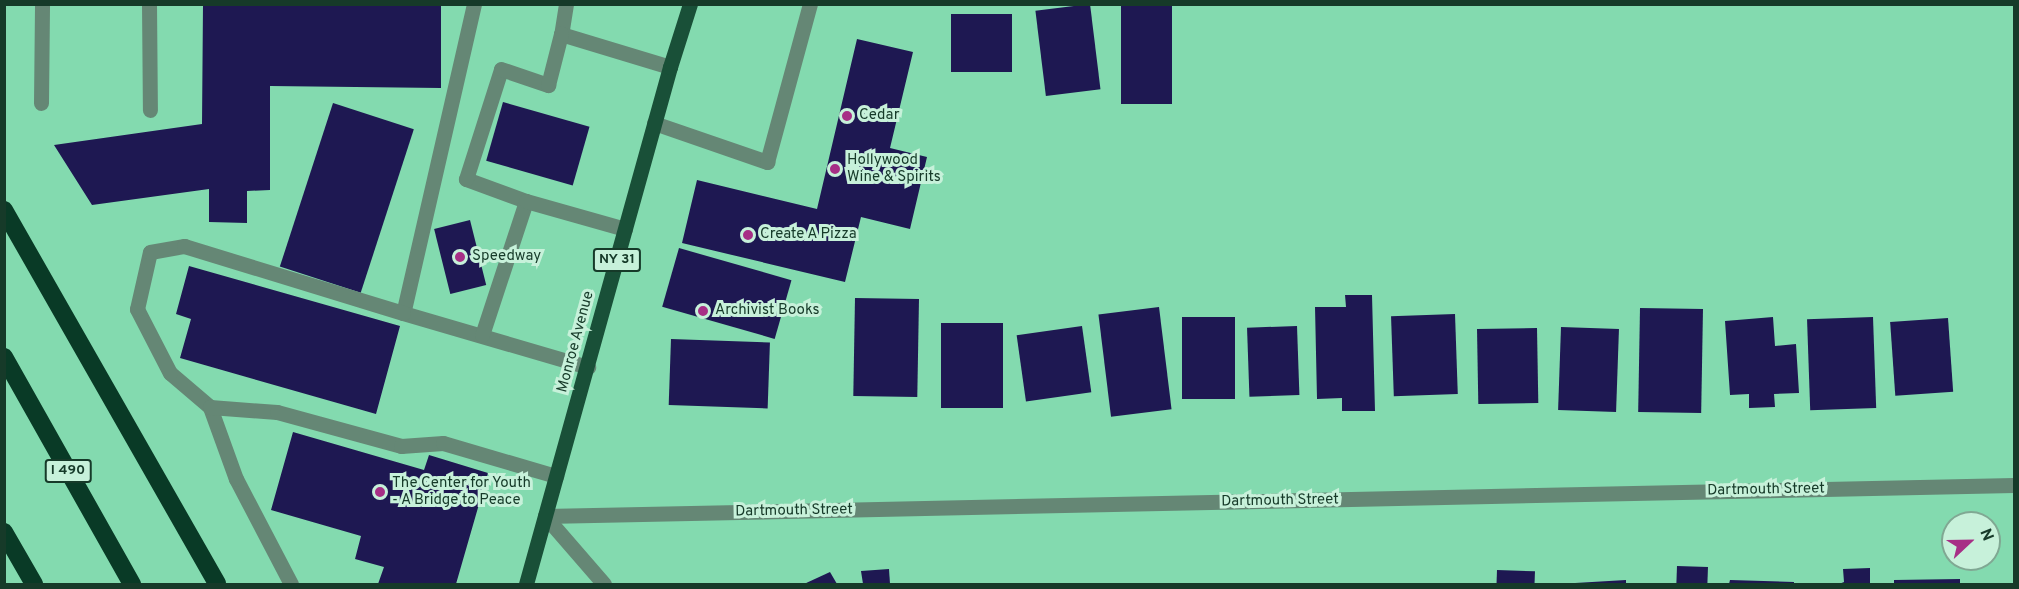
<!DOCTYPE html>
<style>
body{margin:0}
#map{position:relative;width:2019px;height:589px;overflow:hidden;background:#83daaf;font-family:Overpass,sans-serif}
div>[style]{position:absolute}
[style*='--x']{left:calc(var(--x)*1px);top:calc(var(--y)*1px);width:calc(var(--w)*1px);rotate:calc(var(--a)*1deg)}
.building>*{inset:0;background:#1e1852;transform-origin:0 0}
.minor>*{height:15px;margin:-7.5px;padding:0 7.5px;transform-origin:7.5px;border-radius:7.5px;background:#658775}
.major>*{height:15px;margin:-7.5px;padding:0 7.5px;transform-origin:7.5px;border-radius:7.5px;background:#195038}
.highway>*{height:18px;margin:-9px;padding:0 9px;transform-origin:9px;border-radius:9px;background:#093a26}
.dots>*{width:16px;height:16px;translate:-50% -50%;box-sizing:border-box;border:3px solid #c7f1da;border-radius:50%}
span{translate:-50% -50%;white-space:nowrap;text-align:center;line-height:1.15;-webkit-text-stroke:6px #c7f1da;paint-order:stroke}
.shield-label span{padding:2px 4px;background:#c7f1da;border:2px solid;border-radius:4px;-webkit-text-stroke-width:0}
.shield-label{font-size:14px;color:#163a29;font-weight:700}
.poi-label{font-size:15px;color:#163a29}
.left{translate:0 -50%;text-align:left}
.street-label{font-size:15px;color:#163a29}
.frame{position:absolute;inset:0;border:6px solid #163a29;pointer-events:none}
.north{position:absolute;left:1941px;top:511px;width:60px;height:60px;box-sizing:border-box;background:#c7f1da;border:2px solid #80a893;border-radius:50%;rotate:68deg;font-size:16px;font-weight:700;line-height:24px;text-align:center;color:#163a29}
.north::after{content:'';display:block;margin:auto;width:21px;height:27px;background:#a72f86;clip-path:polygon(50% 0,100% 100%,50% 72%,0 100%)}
</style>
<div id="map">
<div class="building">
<i style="clip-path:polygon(203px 4px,441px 4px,441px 88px,270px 86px,270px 190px,247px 191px,247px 223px,209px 222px,209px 189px,92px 205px,54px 145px,202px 124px)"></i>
<i style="left:1090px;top:4px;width:86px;height:55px;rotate:83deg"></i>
<i style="left:1121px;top:4px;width:51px;height:100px"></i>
<i style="left:951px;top:14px;width:61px;height:58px"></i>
<i style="clip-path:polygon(857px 39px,913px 52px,890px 148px,927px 157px,910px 229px,861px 217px,845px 282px,682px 243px,697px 180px,817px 209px)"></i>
<i style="left:503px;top:102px;width:90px;height:61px;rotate:16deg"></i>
<i style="left:333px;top:103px;width:85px;height:172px;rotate:18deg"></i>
<i style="left:470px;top:220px;width:67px;height:37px;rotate:76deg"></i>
<i style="left:679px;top:248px;width:117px;height:61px;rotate:16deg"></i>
<i style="clip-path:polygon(189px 266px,400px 326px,376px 414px,180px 358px,191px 319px,176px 314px)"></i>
<i style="clip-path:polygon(1345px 295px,1372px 295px,1375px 411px,1342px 411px,1342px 398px,1317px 399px,1315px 307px,1346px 307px)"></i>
<i style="left:855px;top:298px;width:64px;height:98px;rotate:1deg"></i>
<i style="left:1159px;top:307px;width:103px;height:61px;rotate:83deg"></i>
<i style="left:1640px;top:308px;width:63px;height:104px;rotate:1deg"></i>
<i style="left:1455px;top:314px;width:80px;height:64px;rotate:88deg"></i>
<i style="left:1182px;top:317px;width:53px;height:82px"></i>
<i style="clip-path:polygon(1773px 317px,1775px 346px,1796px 344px,1799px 393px,1774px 394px,1775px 407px,1749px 408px,1749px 394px,1730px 395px,1725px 321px)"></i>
<i style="left:1873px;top:317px;width:91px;height:66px;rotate:88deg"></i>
<i style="left:1948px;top:318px;width:74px;height:58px;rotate:86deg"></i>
<i style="left:941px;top:323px;width:62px;height:85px"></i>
<i style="left:1082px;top:326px;width:67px;height:66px;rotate:82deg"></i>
<i style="left:1297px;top:326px;width:69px;height:50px;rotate:88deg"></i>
<i style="left:1561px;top:327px;width:58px;height:83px;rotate:2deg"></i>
<i style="left:1537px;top:328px;width:75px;height:60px;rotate:89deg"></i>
<i style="left:671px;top:339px;width:99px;height:66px;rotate:2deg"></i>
<i style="clip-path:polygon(293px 432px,424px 470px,429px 455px,488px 473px,456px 584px,378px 584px,384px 567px,355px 559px,361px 536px,271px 510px)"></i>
<i style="left:1677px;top:566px;width:31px;height:18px;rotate:2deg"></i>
<i style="clip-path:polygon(1870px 568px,1870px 584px,1839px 584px,1844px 582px,1843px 569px)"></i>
<i style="clip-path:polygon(889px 569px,890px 584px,863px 584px,861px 571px)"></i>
<i style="left:1497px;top:570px;width:38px;height:14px;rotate:2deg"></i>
<i style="clip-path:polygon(830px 572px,837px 584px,804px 584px)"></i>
<i style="clip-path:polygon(1960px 579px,1960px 584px,1894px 584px,1894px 580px)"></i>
<i style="clip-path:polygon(1626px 580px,1626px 584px,1575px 584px,1575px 583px)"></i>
<i style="clip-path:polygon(1730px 580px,1794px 582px,1794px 584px,1729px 584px)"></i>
</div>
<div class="minor">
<i style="--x:149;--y:4;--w:106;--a:89.5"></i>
<i style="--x:474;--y:4;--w:317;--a:102.9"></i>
<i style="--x:403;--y:313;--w:193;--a:16.3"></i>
<i style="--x:566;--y:4;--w:30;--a:99"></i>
<i style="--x:561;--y:34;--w:114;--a:16.8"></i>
<i style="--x:41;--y:103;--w:99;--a:-89.4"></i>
<i style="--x:654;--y:123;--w:120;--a:19"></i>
<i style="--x:767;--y:162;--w:164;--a:-74.8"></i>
<i style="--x:526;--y:201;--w:64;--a:-159.9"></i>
<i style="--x:466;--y:179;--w:115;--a:-72.3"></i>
<i style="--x:501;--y:69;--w:50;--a:18.8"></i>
<i style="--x:548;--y:85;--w:53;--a:-75.7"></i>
<i style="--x:482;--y:335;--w:141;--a:-71.8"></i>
<i style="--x:526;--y:201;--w:103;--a:15.8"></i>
<i style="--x:210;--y:407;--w:52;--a:-139.6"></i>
<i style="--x:170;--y:373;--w:72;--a:-117.3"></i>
<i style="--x:137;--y:309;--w:58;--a:-77.2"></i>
<i style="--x:150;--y:252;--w:35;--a:-10"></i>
<i style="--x:184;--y:246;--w:229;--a:17"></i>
<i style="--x:545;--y:516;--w:1469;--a:-1.21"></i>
<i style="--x:545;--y:516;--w:90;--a:49.1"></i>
<i style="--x:291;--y:584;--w:119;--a:-117.6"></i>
<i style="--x:236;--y:479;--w:77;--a:-109.9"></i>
<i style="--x:210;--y:407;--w:67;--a:4.3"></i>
<i style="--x:277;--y:412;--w:129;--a:15.3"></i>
<i style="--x:401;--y:446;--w:42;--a:-4.1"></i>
<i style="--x:443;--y:443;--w:118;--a:16.3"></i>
</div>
<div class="major">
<i style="--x:526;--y:584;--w:537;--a:-74.44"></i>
<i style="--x:670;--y:67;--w:66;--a:-72.4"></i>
</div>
<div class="highway">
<i style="--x:4;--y:210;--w:430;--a:60.3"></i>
<i style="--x:4;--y:357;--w:261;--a:60.6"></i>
<i style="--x:4;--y:532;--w:60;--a:60"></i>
</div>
<div class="dots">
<i style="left:847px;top:116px;background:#a72f86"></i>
<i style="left:835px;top:169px;background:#a72f86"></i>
<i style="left:748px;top:235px;background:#a72f86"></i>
<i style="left:460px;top:257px;background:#a72f86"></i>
<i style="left:703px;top:311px;background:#a72f86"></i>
<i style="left:380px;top:492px;background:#a72f86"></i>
</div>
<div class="shield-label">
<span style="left:617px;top:260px">NY 31</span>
<span style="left:68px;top:471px">I 490</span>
</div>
<div class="poi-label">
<span class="left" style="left:859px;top:116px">Cedar</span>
<span class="left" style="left:847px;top:169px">Hollywood<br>Wine &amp; Spirits</span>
<span class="left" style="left:760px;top:235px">Create A Pizza</span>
<span class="left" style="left:472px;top:257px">Speedway</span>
<span class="left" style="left:715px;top:311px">Archivist Books</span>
<span class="left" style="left:392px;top:492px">The Center for Youth<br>- A Bridge to Peace</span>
</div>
<div class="street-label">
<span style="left:576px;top:342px;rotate:-75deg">Monroe Avenue</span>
<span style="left:1766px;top:490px;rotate:-1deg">Dartmouth Street</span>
<span style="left:1280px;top:501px;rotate:-1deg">Dartmouth Street</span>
<span style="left:794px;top:511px;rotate:-1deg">Dartmouth Street</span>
</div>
<div class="frame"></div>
<div class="north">N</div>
</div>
